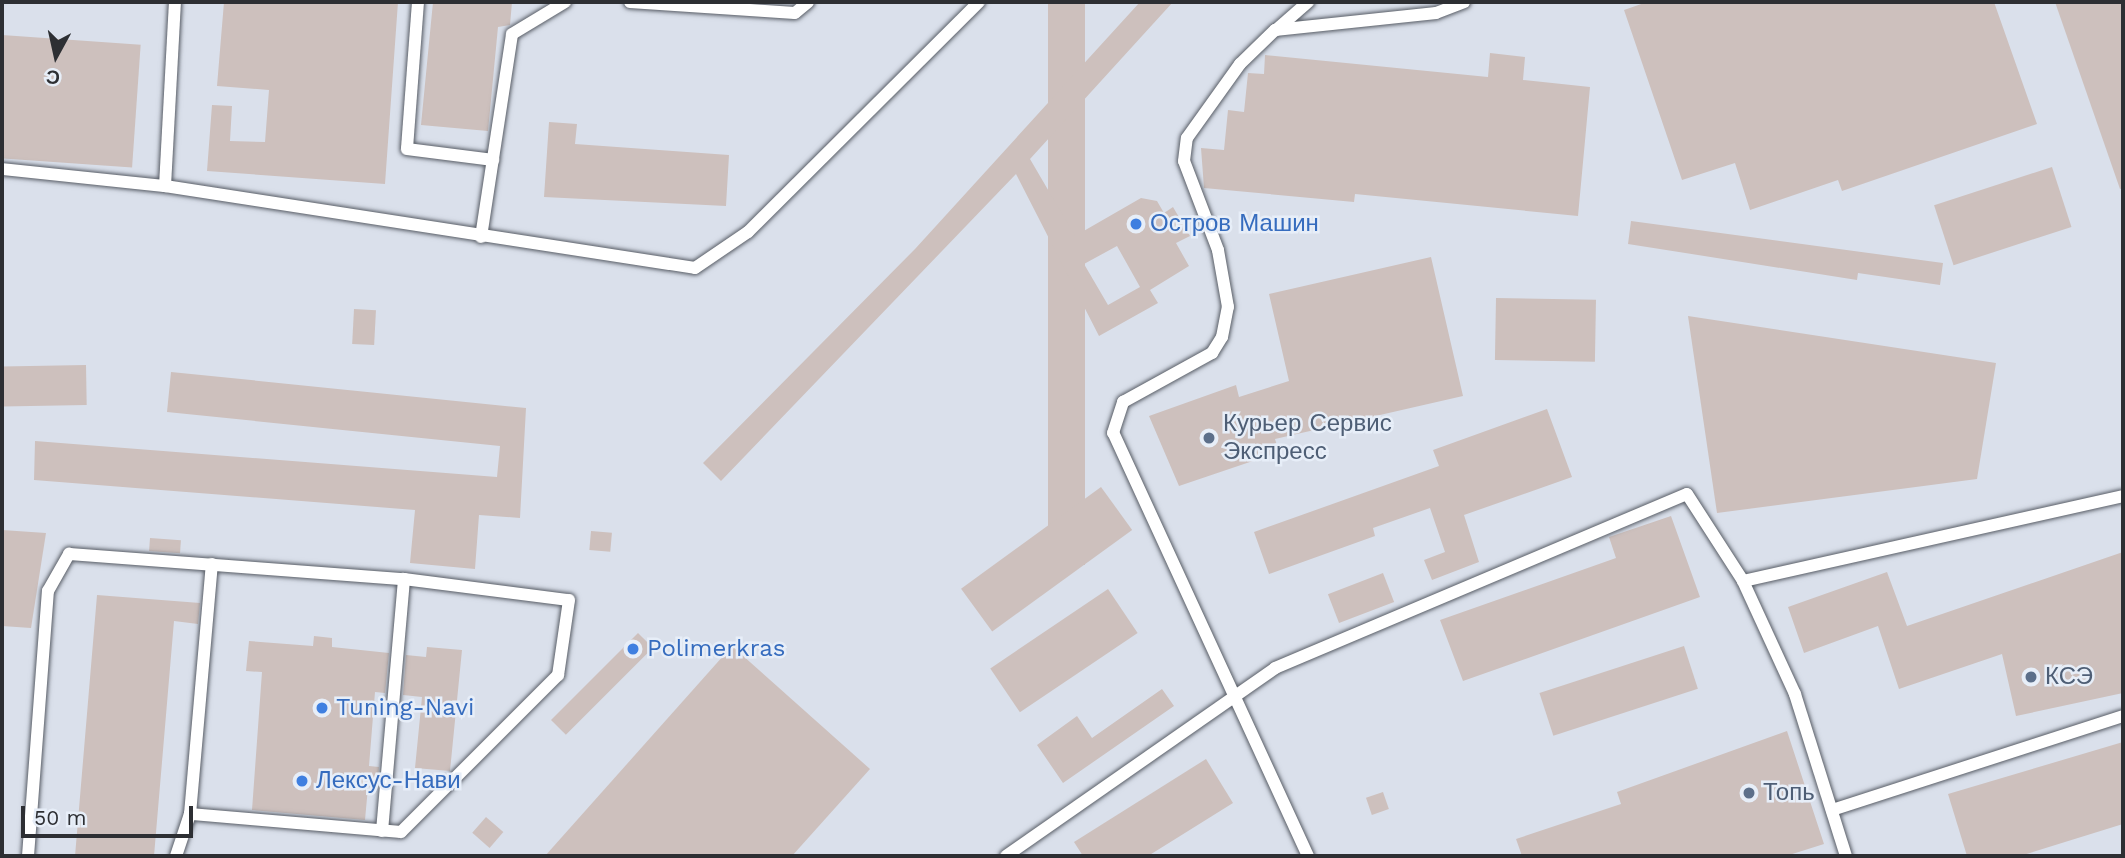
<!DOCTYPE html>
<meta charset="utf-8">
<style>
body{margin:0}
#map{position:relative;width:2125px;height:858px;overflow:hidden;background:#dae0eb;font-family:"Work Sans",sans-serif}
div>[style]{position:absolute}
[style*='--x']{left:calc(var(--x)*1px);top:calc(var(--y)*1px);width:calc(var(--w)*1px);rotate:calc(var(--a)*1deg)}
.building>*{inset:0;background:#cdc0bd;transform-origin:0 0}
.roads{filter:drop-shadow(0 0 2px #585d66) drop-shadow(0 0 2px #585d66)}
.lane>*{height:12px;margin:-6px;padding:0 6px;transform-origin:6px;border-radius:6px;background:#fff}
.dots>*{width:19px;height:19px;translate:-50% -50%;box-sizing:border-box;border:4px solid #e7eef8;border-radius:50%}
span{translate:-50% -50%;white-space:nowrap;text-align:center;line-height:1.15;-webkit-text-stroke:5px #e7eef8;paint-order:stroke}
.shop-label{font-size:24px;color:#366cbe}
.left{translate:0 -50%;text-align:left}
.service-label{font-size:24px;color:#4e5e75}
.frame{position:absolute;inset:0;border:4px solid #2d2f33;pointer-events:none}
.north{position:absolute;left:21px;top:21px;width:70px;height:70px;-webkit-text-stroke:5px #e7eef8;paint-order:stroke;rotate:188deg;font-size:19px;font-weight:700;line-height:28px;text-align:center;color:#2d2f33}
.north::after{content:'';display:block;margin:auto;width:24px;height:32px;background:#2d2f33;clip-path:polygon(50% 0,100% 100%,50% 72%,0 100%)}
.scale{position:absolute;left:21px;top:806px;width:172px;height:32px;box-sizing:border-box;border:4px solid #2d2f33;border-top:0;padding-left:9px;font-size:21px;line-height:24px;white-space:nowrap;color:#2d2f33;-webkit-text-stroke:5px #e7eef8;paint-order:stroke}
</style>
<div id="map">
<div class="building">
<i style="clip-path:polygon(224px 2px,398px 2px,385px 184px,207px 171px,212px 105px,232px 106px,230px 141px,265px 142px,269px 90px,217px 86px)"></i>
<i style="clip-path:polygon(433px 2px,512px 2px,510px 25px,498px 27px,488px 131px,421px 125px)"></i>
<i style="left:1048px;top:2px;width:37px;height:563px"></i>
<i style="clip-path:polygon(evenodd,1140px 2px,1173px 2px,1030px 159px,1075px 236px,1141px 198px,1157px 201px,1164px 213px,1173px 207px,1190px 236px,1176px 243px,1189px 266px,1150px 290px,1158px 303px,1099px 336px,1016px 174px,721px 481px,703px 463px,915px 249px,1140px 2px,1117px 246px,1140px 287px,1108px 305px,1084px 264px,1117px 246px)"></i>
<i style="clip-path:polygon(1647px 2px,1994px 2px,2037px 124px,1842px 191px,1838px 180px,1750px 210px,1735px 163px,1682px 180px,1624px 10px)"></i>
<i style="clip-path:polygon(2055px 2px,2123px 2px,2123px 188px,2120px 189px)"></i>
<i style="left:2px;top:35px;width:139px;height:123px;rotate:4deg"></i>
<i style="clip-path:polygon(1490px 53px,1525px 57px,1523px 80px,1590px 87px,1578px 216px,1355px 194px,1354px 202px,1204px 188px,1201px 148px,1224px 150px,1228px 110px,1244px 112px,1248px 73px,1264px 74px,1265px 55px,1488px 77px)"></i>
<i style="clip-path:polygon(549px 122px,577px 124px,575px 144px,729px 155px,726px 206px,544px 197px)"></i>
<i style="left:2052px;top:167px;width:63px;height:124px;rotate:72deg"></i>
<i style="clip-path:polygon(1631px 221px,1943px 263px,1940px 285px,1858px 273px,1857px 280px,1628px 244px)"></i>
<i style="clip-path:polygon(1431px 257px,1463px 396px,1275px 439px,1279px 452px,1179px 486px,1149px 416px,1236px 385px,1239px 397px,1289px 381px,1269px 294px)"></i>
<i style="left:1496px;top:298px;width:100px;height:62px;rotate:1deg"></i>
<i style="left:354px;top:309px;width:22px;height:35px;rotate:3deg"></i>
<i style="clip-path:polygon(1688px 316px,1996px 363px,1977px 479px,1717px 513px)"></i>
<i style="left:86px;top:365px;width:40px;height:84px;rotate:89deg"></i>
<i style="clip-path:polygon(171px 372px,526px 408px,520px 518px,479px 515px,475px 569px,410px 563px,415px 510px,34px 480px,35px 441px,497px 477px,500px 446px,167px 412px)"></i>
<i style="clip-path:polygon(1547px 409px,1572px 477px,1464px 515px,1479px 562px,1432px 580px,1424px 560px,1445px 552px,1430px 508px,1373px 528px,1375px 536px,1269px 574px,1254px 532px,1439px 466px,1433px 450px)"></i>
<i style="left:1101px;top:487px;width:53px;height:173px;rotate:54deg"></i>
<i style="clip-path:polygon(1671px 516px,1700px 597px,1463px 681px,1440px 620px,1616px 558px,1609px 537px)"></i>
<i style="clip-path:polygon(2px 530px,46px 533px,31px 628px,2px 626px)"></i>
<i style="left:591px;top:531px;width:21px;height:19px;rotate:5deg"></i>
<i style="left:150px;top:538px;width:31px;height:13px;rotate:4deg"></i>
<i style="clip-path:polygon(2123px 552px,2123px 693px,2016px 716px,2002px 654px,1899px 689px,1878px 626px,1804px 653px,1788px 607px,1887px 572px,1907px 626px)"></i>
<i style="left:1383px;top:573px;width:31px;height:59px;rotate:69deg"></i>
<i style="left:1108px;top:589px;width:53px;height:142px;rotate:56deg"></i>
<i style="clip-path:polygon(97px 595px,200px 603px,198px 624px,174px 621px,154px 856px,75px 856px)"></i>
<i style="left:638px;top:633px;width:21px;height:123px;rotate:45deg"></i>
<i style="clip-path:polygon(314px 636px,332px 638px,332px 647px,389px 653px,385px 693px,375px 692px,369px 766px,379px 767px,377px 788px,368px 787px,365px 820px,252px 810px,262px 672px,246px 671px,249px 641px,313px 646px)"></i>
<i style="clip-path:polygon(732px 646px,870px 769px,792px 856px,545px 856px)"></i>
<i style="left:1684px;top:646px;width:45px;height:152px;rotate:72deg"></i>
<i style="clip-path:polygon(427px 647px,462px 650px,450px 771px,415px 768px,422px 697px,403px 695px,406px 655px,426px 657px)"></i>
<i style="clip-path:polygon(1162px 689px,1174px 706px,1063px 783px,1037px 745px,1077px 716px,1092px 738px)"></i>
<i style="clip-path:polygon(1787px 731px,1824px 844px,1786px 856px,1522px 856px,1516px 839px,1621px 804px,1617px 792px)"></i>
<i style="clip-path:polygon(2123px 742px,2123px 824px,2020px 856px,1967px 856px,1948px 794px)"></i>
<i style="clip-path:polygon(1206px 759px,1233px 803px,1148px 856px,1083px 856px,1074px 842px)"></i>
<i style="left:1383px;top:792px;width:18px;height:18px;rotate:71deg"></i>
<i style="left:486px;top:817px;width:23px;height:21px;rotate:41deg"></i>
</div>
<div class="roads">
<div class="lane">
<i style="--x:418;--y:2;--w:147;--a:94.3"></i>
<i style="--x:407;--y:149;--w:87;--a:7.3"></i>
<i style="--x:630;--y:2;--w:165;--a:3.8"></i>
<i style="--x:795;--y:13;--w:17;--a:-40"></i>
<i style="--x:1276;--y:30;--w:43;--a:-41.2"></i>
<i style="--x:2;--y:169;--w:164;--a:6"></i>
<i style="--x:165;--y:186;--w:536;--a:8.79"></i>
<i style="--x:695;--y:268;--w:64;--a:-34.2"></i>
<i style="--x:748;--y:232;--w:326;--a:-44.9"></i>
<i style="--x:165;--y:186;--w:184;--a:-86.9"></i>
<i style="--x:481;--y:237;--w:205;--a:-81.3"></i>
<i style="--x:512;--y:34;--w:62;--a:-31.1"></i>
<i style="--x:1832;--y:810;--w:306;--a:-17.9"></i>
<i style="--x:382;--y:831;--w:253;--a:-85"></i>
<i style="--x:28;--y:856;--w:266;--a:-85.7"></i>
<i style="--x:48;--y:591;--w:43;--a:-60.4"></i>
<i style="--x:69;--y:554;--w:336;--a:4.3"></i>
<i style="--x:404;--y:579;--w:166;--a:7.3"></i>
<i style="--x:569;--y:600;--w:76;--a:98.3"></i>
<i style="--x:558;--y:675;--w:222;--a:135"></i>
<i style="--x:401;--y:832;--w:212;--a:-175.1"></i>
<i style="--x:176;--y:856;--w:44;--a:-71.6"></i>
<i style="--x:190;--y:814;--w:251;--a:-85"></i>
<i style="--x:1006;--y:856;--w:328;--a:-34.9"></i>
<i style="--x:1275;--y:668;--w:447;--a:-22.9"></i>
<i style="--x:1687;--y:494;--w:103;--a:57.2"></i>
<i style="--x:1308;--y:856;--w:466;--a:-114.7"></i>
<i style="--x:1113;--y:433;--w:33;--a:-72"></i>
<i style="--x:1123;--y:402;--w:102;--a:-28.8"></i>
<i style="--x:1212;--y:353;--w:19;--a:-58"></i>
<i style="--x:1222;--y:337;--w:31;--a:-79"></i>
<i style="--x:1228;--y:307;--w:58;--a:-100"></i>
<i style="--x:1218;--y:250;--w:95;--a:-110.9"></i>
<i style="--x:1184;--y:161;--w:23;--a:-83"></i>
<i style="--x:1187;--y:138;--w:91;--a:-54.4"></i>
<i style="--x:1240;--y:64;--w:49;--a:-44.2"></i>
<i style="--x:1275;--y:30;--w:162;--a:-6"></i>
<i style="--x:1436;--y:13;--w:30;--a:-21"></i>
<i style="--x:1846;--y:856;--w:170;--a:-107.5"></i>
<i style="--x:1795;--y:694;--w:124;--a:-114.7"></i>
<i style="--x:1743;--y:581;--w:389;--a:-12.6"></i>
</div>
</div>
<div class="dots">
<i style="left:1136px;top:224px;background:#3f7fe0"></i>
<i style="left:1209px;top:438px;background:#5c6f8a"></i>
<i style="left:633px;top:649px;background:#3f7fe0"></i>
<i style="left:2031px;top:677px;background:#5c6f8a"></i>
<i style="left:322px;top:708px;background:#3f7fe0"></i>
<i style="left:302px;top:781px;background:#3f7fe0"></i>
<i style="left:1749px;top:793px;background:#5c6f8a"></i>
</div>
<div class="shop-label">
<span class="left" style="left:1150px;top:224px">Остров Машин</span>
<span class="left" style="left:647px;top:649px">Polimerkras</span>
<span class="left" style="left:336px;top:708px">Tuning-Navi</span>
<span class="left" style="left:316px;top:781px">Лексус-Нави</span>
</div>
<div class="service-label">
<span class="left" style="left:1223px;top:438px">Курьер Сервис<br>Экспресс</span>
<span class="left" style="left:2045px;top:677px">КСЭ</span>
<span class="left" style="left:1763px;top:793px">Топь</span>
</div>
<div class="frame"></div>
<div class="north">С</div>
<div class="scale">50 m</div>
</div>
